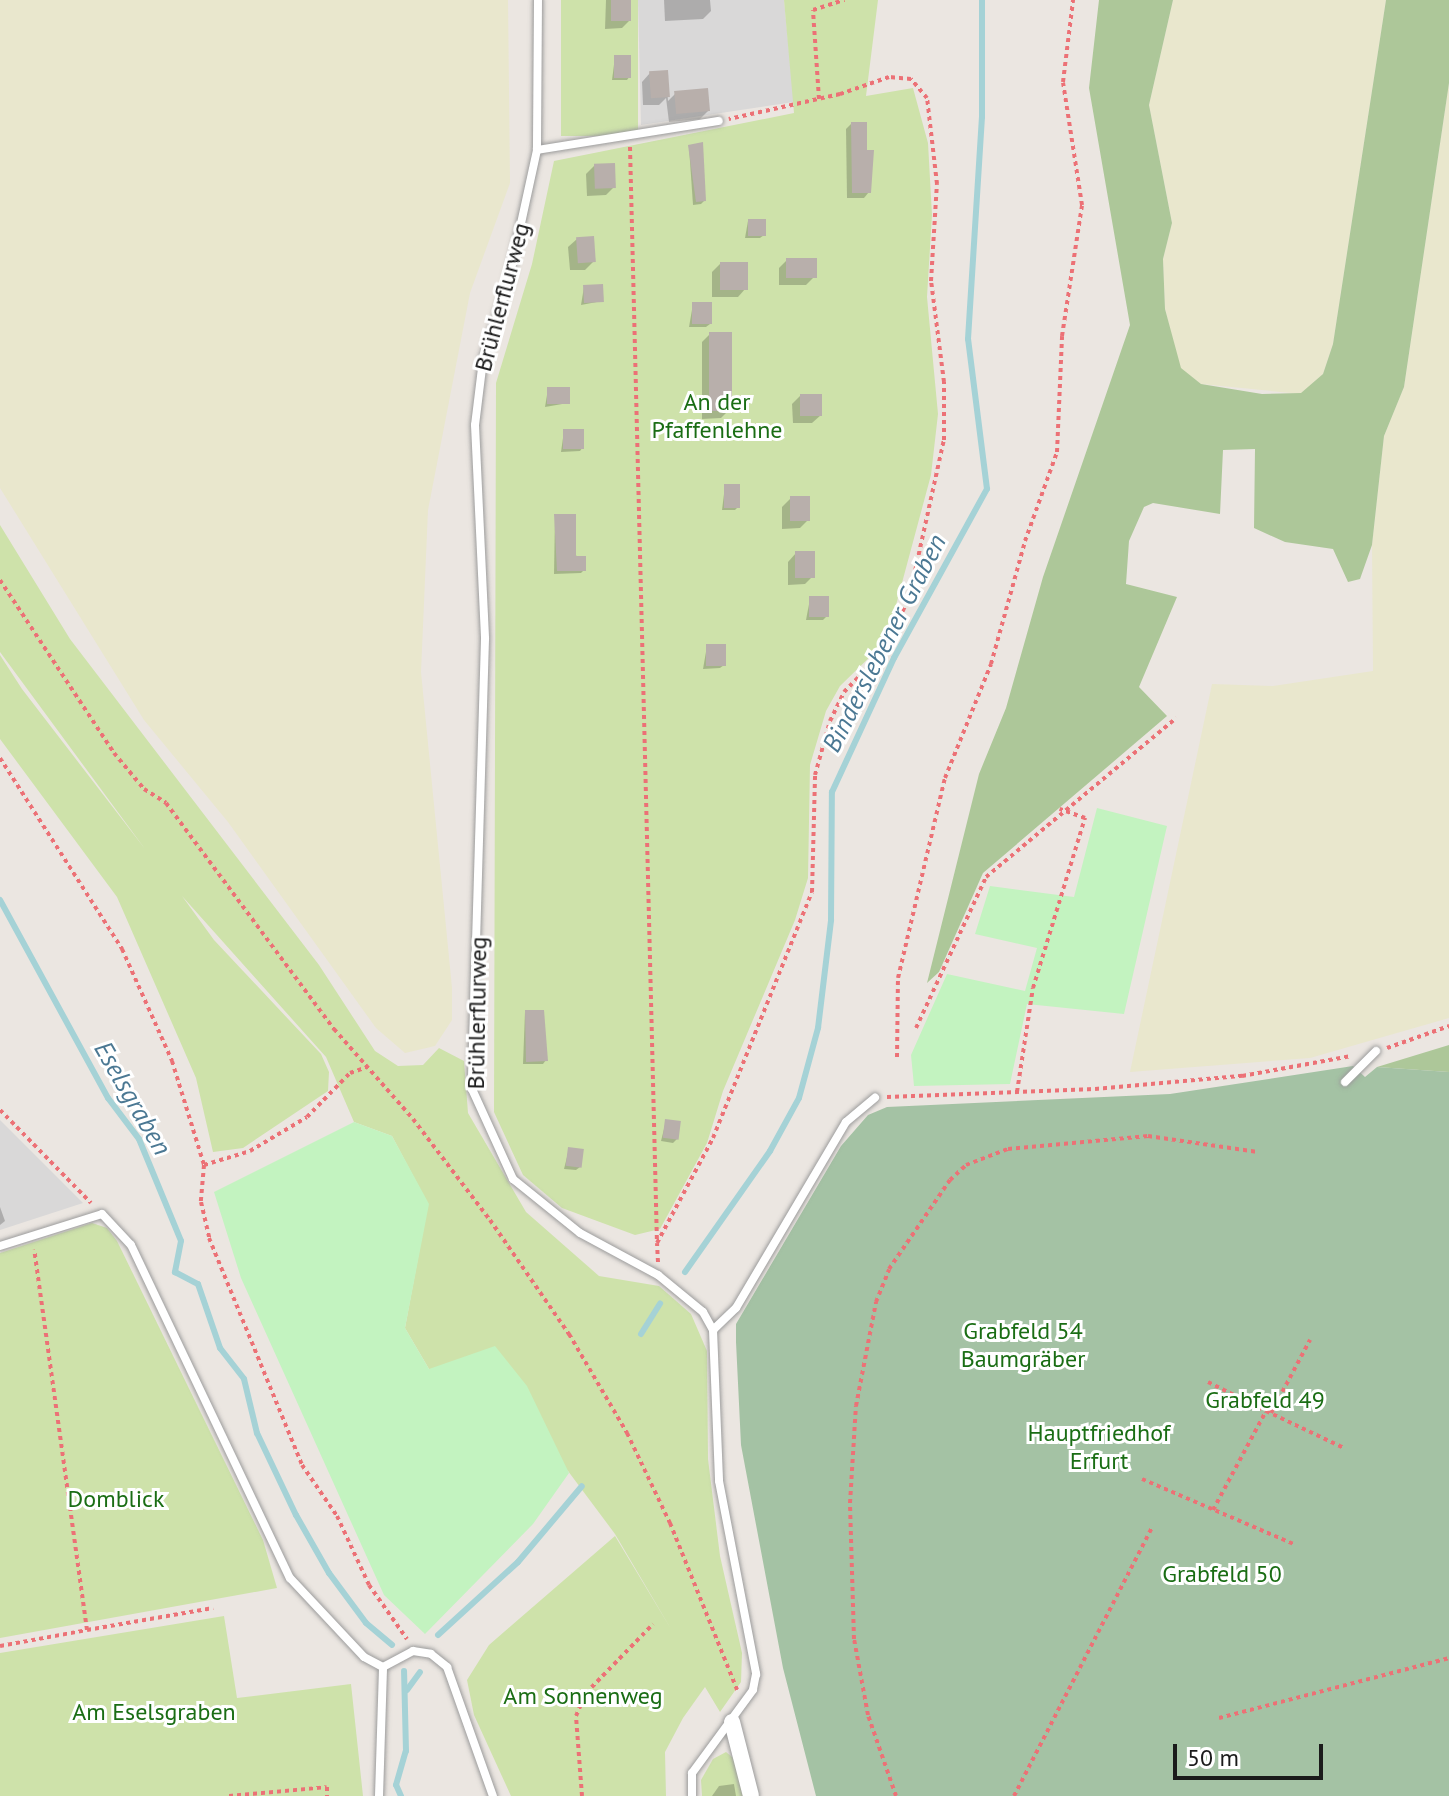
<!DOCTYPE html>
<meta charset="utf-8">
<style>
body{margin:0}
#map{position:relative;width:1449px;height:1796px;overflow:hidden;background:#ebe6e1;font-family:"PT Sans",sans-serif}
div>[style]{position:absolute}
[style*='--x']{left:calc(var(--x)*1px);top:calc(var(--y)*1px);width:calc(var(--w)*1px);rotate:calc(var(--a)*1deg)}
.residential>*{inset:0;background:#d9d8d8}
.farmland>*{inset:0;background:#e9e7cd}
.grass>*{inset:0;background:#cee2aa;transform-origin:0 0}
.forest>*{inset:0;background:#adc799}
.cemetery>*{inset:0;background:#a4c2a4}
.park>*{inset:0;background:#c3f3c0}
.shadow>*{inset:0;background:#0003}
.stream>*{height:6px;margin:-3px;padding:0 3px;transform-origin:3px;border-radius:3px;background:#a5d2d6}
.building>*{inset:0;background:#b8afab;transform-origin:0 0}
.path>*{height:4px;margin-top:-2px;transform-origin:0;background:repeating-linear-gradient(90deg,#ec7176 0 4px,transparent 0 8px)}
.roads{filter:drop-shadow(0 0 2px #9c9c9c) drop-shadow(0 0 2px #9c9c9c)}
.service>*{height:8px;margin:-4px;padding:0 4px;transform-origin:4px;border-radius:4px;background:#fff}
.minor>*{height:16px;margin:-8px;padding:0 8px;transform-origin:8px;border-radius:8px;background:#fff}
span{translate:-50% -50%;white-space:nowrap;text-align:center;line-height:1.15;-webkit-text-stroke:6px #fff;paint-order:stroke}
.street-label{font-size:24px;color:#1b1b1b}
.park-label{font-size:24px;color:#1a6d14}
.water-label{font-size:26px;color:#4b7893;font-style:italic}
.scale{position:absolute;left:1173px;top:1744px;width:150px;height:36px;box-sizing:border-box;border:4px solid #1b1b1b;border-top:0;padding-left:10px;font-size:24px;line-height:28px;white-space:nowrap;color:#1b1b1b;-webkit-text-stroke:6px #fff;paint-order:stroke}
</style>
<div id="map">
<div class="residential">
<i style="clip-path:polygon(638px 0,784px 0,794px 102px,641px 125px)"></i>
<i style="clip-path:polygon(0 1120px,83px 1203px,0 1230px)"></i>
</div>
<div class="farmland">
<i style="clip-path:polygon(0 0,508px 0,510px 183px,470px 293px,428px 510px,421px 672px,452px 988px,452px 1020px,435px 1046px,405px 1053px,376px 1028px,228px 822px,144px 720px,0 488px)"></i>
<i style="clip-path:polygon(1173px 0,1386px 0,1333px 344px,1323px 374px,1301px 394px,1201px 384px,1180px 368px,1165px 309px,1163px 259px,1172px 223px,1149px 105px)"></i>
<i style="clip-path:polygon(1449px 83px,1449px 1018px,1310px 1058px,1130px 1072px,1212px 684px,1273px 686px,1373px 671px,1372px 545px,1384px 436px,1404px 387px)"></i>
</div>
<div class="grass">
<i style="left:561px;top:0;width:77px;height:136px"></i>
<i style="clip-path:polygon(784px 0,878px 0,866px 96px,913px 88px,928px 143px,932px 215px,927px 297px,938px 414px,931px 475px,892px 620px,879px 648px,840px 686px,826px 711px,810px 765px,808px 878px,795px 920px,723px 1091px,707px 1143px,660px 1229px,635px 1235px,562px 1208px,523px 1175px,494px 1112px,496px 383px,532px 264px,554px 161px,794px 113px)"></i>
<i style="clip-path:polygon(0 525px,70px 639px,319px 965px,375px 1051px,398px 1066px,423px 1065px,439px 1048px,464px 1061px,468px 1113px,526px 1212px,599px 1276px,659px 1286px,691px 1314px,707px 1351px,708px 1459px,720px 1556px,742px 1653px,741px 1682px,720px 1712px,705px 1687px,683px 1718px,665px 1752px,666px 1796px,511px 1796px,474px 1715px,467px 1680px,489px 1645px,615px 1536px,671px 1629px,615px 1534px,568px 1471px,429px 1369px,405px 1328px,428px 1204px,392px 1136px,354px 1122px,326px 1057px,182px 896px,214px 940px,321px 1054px,329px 1072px,328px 1091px,243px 1148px,213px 1152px,196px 1078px,117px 897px,0 739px,0 655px,22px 689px,145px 849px,0 652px)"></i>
<i style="clip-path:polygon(92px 1223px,107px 1228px,117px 1241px,263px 1540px,277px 1588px,0 1638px,0 1253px)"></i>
<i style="clip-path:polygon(224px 1616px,237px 1698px,351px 1684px,363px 1796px,0 1796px,0 1653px)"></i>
<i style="clip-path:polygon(726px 1752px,737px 1761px,744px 1796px,702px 1796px,701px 1780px,713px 1759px)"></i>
</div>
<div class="forest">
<i style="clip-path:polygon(1099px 0,1173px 0,1149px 105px,1172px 223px,1163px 259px,1165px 309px,1181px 368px,1201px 384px,1262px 394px,1301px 393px,1323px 374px,1333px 344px,1386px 0,1449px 0,1449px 83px,1404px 387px,1384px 436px,1372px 545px,1360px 579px,1348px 582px,1333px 549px,1285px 542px,1254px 528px,1255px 449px,1223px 450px,1220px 514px,1153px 503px,1144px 507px,1129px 541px,1126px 584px,1177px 597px,1139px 687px,1167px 716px,983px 873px,939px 972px,927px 983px,979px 774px,1006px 708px,1043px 577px,1130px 325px,1089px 88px)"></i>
<i style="clip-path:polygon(1449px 1045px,1449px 1072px,1377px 1067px)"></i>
</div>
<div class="cemetery">
<i style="clip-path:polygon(1353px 1066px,1365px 1077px,1377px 1067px,1449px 1072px,1449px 1796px,816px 1796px,783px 1668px,741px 1445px,736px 1342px,736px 1324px,841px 1146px,868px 1115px,887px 1107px,1170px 1094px)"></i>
</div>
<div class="park">
<i style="clip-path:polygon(1097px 808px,1167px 826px,1124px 1014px,1027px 1004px,1010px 1084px,914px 1086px,911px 1055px,947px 974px,1025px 991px,1037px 948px,975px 934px,990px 886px,1074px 897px)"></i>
<i style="clip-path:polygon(354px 1122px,392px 1136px,429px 1204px,405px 1328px,429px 1369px,495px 1346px,527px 1386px,569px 1473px,533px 1524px,425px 1634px,384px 1595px,241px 1278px,214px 1192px)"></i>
</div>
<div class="shadow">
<i style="clip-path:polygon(606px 0,629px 0,630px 20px,622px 28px,605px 29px)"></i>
<i style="clip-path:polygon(664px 0,710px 0,711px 11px,703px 19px,665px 21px)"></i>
<i style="clip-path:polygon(615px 57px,630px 76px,627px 80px,612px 80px)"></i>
<i style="clip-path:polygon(666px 72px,668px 101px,675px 94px,708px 111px,700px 119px,669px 122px,666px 98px,659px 105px,643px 105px,642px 82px,650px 73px)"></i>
<i style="clip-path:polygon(851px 124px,869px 192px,864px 198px,847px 198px,846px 129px)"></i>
<i style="clip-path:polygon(689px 147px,704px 201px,701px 204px,693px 205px)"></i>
<i style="clip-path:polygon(595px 165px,614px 187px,606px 195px,587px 196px,586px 174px)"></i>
<i style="clip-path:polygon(748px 221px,764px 235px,760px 238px,745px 238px)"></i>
<i style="clip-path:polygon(577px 239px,594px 261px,585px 270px,570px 270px,568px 247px)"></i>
<i style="clip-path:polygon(787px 260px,815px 276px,806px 285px,779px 285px,779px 268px)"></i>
<i style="clip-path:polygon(720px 264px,746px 288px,738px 297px,712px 297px,712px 272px)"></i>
<i style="clip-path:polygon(584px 287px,602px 301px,581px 305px)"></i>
<i style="clip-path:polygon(693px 304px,710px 324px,706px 327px,689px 327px)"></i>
<i style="clip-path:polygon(710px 334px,729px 410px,721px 418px,702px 419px,702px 342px)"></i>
<i style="clip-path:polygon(548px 389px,568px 403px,545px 407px)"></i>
<i style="clip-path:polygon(800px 396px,821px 415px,812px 423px,793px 423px,792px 404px)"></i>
<i style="clip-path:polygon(564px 431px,583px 447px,580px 451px,561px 452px)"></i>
<i style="clip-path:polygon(725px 486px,738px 507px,735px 510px,722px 510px)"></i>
<i style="clip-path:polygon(790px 499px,808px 520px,800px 528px,782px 529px,782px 507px)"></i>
<i style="clip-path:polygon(555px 516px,584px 570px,581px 573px,554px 574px)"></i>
<i style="clip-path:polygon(796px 553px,813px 576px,805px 584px,788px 585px,788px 562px)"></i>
<i style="clip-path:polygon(810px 599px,827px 616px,823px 620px,806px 620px)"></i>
<i style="clip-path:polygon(707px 646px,724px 665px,720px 668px,703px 669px)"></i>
<i style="clip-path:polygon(525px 1012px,546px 1060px,543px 1064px,523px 1064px)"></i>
<i style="clip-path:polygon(666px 1121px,677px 1139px,673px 1143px,661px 1141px)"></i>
<i style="clip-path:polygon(569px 1149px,580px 1167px,576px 1170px,564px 1169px)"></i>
<i style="clip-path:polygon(0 1207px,5px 1221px,0 1225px)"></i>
<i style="clip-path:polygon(734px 1784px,736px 1796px,712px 1796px,719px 1786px)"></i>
</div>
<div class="stream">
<i style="--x:0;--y:900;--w:226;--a:61.4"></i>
<i style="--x:108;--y:1098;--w:51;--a:52.9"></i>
<i style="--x:139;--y:1139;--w:110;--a:67.6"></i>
<i style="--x:181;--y:1241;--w:32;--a:101"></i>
<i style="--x:175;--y:1272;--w:26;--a:28"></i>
<i style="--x:198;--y:1284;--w:68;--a:71"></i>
<i style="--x:220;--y:1348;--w:39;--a:52"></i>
<i style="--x:244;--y:1379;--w:56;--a:76.5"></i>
<i style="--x:257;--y:1433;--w:91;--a:64.6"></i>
<i style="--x:296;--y:1515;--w:67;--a:60.4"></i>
<i style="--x:329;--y:1573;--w:62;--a:53.5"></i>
<i style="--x:366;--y:1623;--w:34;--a:40"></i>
<i style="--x:685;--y:1272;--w:148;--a:-54.9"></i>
<i style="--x:770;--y:1151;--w:60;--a:-61.3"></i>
<i style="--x:799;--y:1098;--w:73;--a:-74.8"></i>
<i style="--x:818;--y:1028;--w:109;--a:-83.1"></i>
<i style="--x:831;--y:920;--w:128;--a:-89.6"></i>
<i style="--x:832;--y:792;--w:148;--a:-65.2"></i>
<i style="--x:894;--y:658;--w:193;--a:-61.2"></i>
<i style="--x:987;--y:489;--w:151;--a:-97.2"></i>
<i style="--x:968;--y:339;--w:222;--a:-86.4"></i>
<i style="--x:982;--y:117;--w:117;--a:-90"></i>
<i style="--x:641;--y:1334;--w:36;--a:-58"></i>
<i style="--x:438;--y:1635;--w:108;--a:-42.4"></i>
<i style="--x:518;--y:1562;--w:99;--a:-49.9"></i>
<i style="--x:407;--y:1690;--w:22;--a:-54"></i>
<i style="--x:401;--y:1796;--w:12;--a:-114"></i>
<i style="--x:396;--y:1785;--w:35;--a:-74"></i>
<i style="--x:406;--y:1751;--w:80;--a:-91.4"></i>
</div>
<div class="building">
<i style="left:611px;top:0;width:20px;height:21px"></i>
<i style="left:614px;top:55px;width:17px;height:23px"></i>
<i style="left:668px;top:70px;width:27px;height:19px;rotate:86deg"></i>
<i style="left:708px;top:88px;width:23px;height:34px;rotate:85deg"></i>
<i style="clip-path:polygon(851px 122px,867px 122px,867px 150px,874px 150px,871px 193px,852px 193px)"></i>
<i style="clip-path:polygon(703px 142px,706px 201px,696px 202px,688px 145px)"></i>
<i style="left:615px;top:163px;width:25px;height:21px;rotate:88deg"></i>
<i style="left:748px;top:219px;width:18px;height:17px"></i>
<i style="left:594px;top:236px;width:26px;height:18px;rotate:86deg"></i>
<i style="left:786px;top:258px;width:31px;height:20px"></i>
<i style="left:720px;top:262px;width:28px;height:28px"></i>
<i style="left:603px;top:284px;width:18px;height:20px;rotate:87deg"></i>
<i style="left:692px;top:302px;width:20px;height:22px"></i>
<i style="left:709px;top:332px;width:23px;height:79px"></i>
<i style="left:547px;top:387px;width:23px;height:17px"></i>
<i style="left:800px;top:394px;width:22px;height:22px"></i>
<i style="left:563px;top:429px;width:21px;height:20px"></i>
<i style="left:724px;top:484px;width:16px;height:24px"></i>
<i style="left:810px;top:496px;width:25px;height:20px;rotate:90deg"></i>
<i style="clip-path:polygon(554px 514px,576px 514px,576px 556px,586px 556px,586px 571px,557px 571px)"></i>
<i style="left:795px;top:551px;width:20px;height:27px"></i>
<i style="left:829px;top:596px;width:21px;height:20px;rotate:90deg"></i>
<i style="left:706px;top:644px;width:20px;height:22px"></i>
<i style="clip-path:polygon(525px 1010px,544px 1010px,548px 1061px,526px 1062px)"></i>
<i style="left:665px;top:1119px;width:16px;height:19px;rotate:7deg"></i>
<i style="left:568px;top:1147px;width:16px;height:19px;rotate:7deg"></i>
</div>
<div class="path">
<i style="--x:819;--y:99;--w:89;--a:-93.9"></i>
<i style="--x:813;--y:10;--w:33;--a:-18"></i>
<i style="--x:630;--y:147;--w:1095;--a:88.59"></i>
<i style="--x:0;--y:580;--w:207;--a:56.6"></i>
<i style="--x:114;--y:753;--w:47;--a:50.2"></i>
<i style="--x:144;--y:789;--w:26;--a:32"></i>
<i style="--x:166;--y:803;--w:282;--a:53.4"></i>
<i style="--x:334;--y:1029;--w:120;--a:48.7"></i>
<i style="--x:413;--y:1119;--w:127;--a:52.7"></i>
<i style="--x:490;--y:1220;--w:139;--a:55.3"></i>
<i style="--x:569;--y:1334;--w:115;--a:59.6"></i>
<i style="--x:627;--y:1433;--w:100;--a:64.5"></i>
<i style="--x:670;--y:1523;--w:180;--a:68.1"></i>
<i style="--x:0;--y:758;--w:227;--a:57.4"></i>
<i style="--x:122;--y:949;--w:123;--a:65.9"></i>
<i style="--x:172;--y:1061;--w:109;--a:72.9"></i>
<i style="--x:204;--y:1165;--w:37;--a:95"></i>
<i style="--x:201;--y:1202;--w:37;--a:77"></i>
<i style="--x:209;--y:1238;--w:245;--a:67.7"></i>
<i style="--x:302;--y:1465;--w:62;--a:55.5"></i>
<i style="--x:337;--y:1516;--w:76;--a:65.1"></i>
<i style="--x:369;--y:1585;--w:66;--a:54.9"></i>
<i style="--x:916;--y:1028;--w:166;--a:-65.1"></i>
<i style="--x:986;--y:877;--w:248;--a:-39.9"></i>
<i style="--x:1387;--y:1048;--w:66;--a:-19.5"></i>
<i style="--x:897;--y:1057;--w:79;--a:-89.3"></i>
<i style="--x:898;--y:978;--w:205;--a:-76.8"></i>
<i style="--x:945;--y:778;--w:123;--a:-68"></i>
<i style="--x:991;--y:664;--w:128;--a:-74.5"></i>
<i style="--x:1025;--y:541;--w:95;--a:-70.2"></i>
<i style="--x:1057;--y:452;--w:116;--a:-87.5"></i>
<i style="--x:1062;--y:336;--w:133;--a:-81.3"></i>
<i style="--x:1082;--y:205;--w:124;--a:-98.8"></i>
<i style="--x:1063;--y:82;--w:83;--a:-83"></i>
<i style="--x:1017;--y:1092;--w:105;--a:-81.3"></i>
<i style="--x:1033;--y:988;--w:178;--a:-73"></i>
<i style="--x:1085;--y:818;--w:27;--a:-160"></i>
<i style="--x:887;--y:1097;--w:208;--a:-2.2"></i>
<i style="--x:1095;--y:1089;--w:148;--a:-5.1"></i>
<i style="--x:1242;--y:1076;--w:111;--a:-10.4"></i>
<i style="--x:0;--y:1110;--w:130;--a:45.6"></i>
<i style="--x:204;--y:1165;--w:48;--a:-16.9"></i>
<i style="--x:250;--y:1151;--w:66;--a:-30.8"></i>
<i style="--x:307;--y:1117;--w:62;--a:-45.7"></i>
<i style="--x:350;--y:1073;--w:18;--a:-19"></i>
<i style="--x:658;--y:1262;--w:19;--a:-93"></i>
<i style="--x:657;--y:1243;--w:119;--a:-61.9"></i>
<i style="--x:713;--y:1138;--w:265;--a:-68.1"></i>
<i style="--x:812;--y:892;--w:117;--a:-88.5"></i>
<i style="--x:815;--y:775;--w:56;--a:-74.5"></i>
<i style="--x:830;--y:721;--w:32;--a:-64"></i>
<i style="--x:844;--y:692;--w:62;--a:-45.7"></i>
<i style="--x:887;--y:648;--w:59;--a:-66.9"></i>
<i style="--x:910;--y:594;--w:158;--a:-77.6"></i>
<i style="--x:944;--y:440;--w:58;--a:-90"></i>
<i style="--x:944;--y:382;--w:102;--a:-97.3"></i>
<i style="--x:931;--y:281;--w:97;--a:-86.5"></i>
<i style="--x:937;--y:184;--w:87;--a:-96.6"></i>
<i style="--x:927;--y:98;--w:25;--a:-130"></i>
<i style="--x:911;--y:79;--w:22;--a:-175"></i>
<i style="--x:889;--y:77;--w:52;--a:160.9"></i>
<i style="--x:840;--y:94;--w:114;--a:167.3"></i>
<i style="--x:1208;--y:1382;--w:65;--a:26.6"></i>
<i style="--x:1271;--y:1413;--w:83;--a:-61.9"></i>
<i style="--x:1142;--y:1479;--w:165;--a:23.2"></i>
<i style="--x:1213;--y:1510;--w:112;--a:-61.8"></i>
<i style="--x:1266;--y:1411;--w:86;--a:25.4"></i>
<i style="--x:87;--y:1630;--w:128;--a:-9.9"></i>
<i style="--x:0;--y:1646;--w:88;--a:-10.4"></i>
<i style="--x:87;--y:1630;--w:384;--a:-97.9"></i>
<i style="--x:1219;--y:1718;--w:238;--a:-14.6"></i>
<i style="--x:229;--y:1796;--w:98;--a:-5.2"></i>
<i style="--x:327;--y:1787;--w:9;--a:90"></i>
<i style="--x:582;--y:1796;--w:80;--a:-94.3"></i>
<i style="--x:576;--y:1716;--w:25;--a:-67"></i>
<i style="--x:586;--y:1693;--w:96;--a:-45.8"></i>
<i style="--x:896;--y:1796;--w:86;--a:-109.1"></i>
<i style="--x:868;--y:1715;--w:77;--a:-100.4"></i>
<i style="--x:854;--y:1639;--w:136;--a:-91.7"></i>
<i style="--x:850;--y:1503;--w:97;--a:-86.5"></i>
<i style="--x:856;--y:1406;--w:106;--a:-79.1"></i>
<i style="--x:876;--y:1302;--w:35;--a:-68"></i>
<i style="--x:889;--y:1269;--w:108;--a:-55.6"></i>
<i style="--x:950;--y:1180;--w:22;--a:-43"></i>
<i style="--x:966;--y:1165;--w:45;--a:-20.9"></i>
<i style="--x:1008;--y:1149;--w:141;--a:-5.3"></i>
<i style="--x:1148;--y:1136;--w:111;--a:8.3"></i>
<i style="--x:1014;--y:1796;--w:302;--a:-62.8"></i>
</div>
<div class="roads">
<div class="service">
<i style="--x:538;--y:0;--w:150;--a:90.4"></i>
<i style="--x:537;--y:150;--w:136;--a:102.3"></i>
<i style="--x:508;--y:283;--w:81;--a:108"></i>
<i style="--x:483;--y:360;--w:65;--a:97"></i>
<i style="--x:475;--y:425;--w:214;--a:87.3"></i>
<i style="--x:485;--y:639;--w:450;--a:91.7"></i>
<i style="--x:472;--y:1089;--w:99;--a:65.5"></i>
<i style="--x:513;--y:1179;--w:86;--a:38.9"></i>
<i style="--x:580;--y:1233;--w:89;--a:28.3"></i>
<i style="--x:658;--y:1275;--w:58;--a:39.4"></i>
<i style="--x:703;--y:1312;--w:21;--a:61"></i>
<i style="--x:713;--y:1330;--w:151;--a:87.7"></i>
<i style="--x:719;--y:1481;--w:197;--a:79.1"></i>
<i style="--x:756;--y:1674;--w:16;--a:101"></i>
<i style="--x:753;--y:1690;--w:103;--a:126.3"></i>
<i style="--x:692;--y:1773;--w:23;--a:90"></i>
<i style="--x:537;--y:150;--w:184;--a:-9.1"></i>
<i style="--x:1345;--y:1082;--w:44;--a:-45"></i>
<i style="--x:0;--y:1246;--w:107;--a:-17.4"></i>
<i style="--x:102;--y:1214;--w:42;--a:46.9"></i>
<i style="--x:131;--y:1245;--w:369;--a:64.5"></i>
<i style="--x:290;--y:1578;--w:108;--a:46.9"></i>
<i style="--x:364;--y:1657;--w:21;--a:28"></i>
<i style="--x:713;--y:1330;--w:32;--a:-44"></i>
<i style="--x:736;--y:1308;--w:216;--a:-59.4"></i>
<i style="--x:846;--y:1122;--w:38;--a:-40"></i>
<i style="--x:383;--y:1667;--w:34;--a:-28"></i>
<i style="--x:413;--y:1651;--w:18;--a:9"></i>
<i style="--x:431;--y:1654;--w:21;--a:39"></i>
<i style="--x:447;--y:1667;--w:137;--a:70.4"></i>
<i style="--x:379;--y:1796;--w:129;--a:-88.2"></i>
</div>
<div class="minor">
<i style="--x:732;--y:1722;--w:76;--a:75.6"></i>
</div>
</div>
<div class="street-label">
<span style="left:502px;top:297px;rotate:-75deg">Brühlerflurweg</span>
<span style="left:477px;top:1013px;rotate:-89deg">Brühlerflurweg</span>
</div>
<div class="park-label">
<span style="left:717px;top:416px">An der<br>Pfaffenlehne</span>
<span style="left:1023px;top:1345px">Grabfeld 54<br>Baumgräber</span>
<span style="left:1265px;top:1400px">Grabfeld 49</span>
<span style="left:1099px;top:1447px">Hauptfriedhof<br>Erfurt</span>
<span style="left:116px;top:1499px">Domblick</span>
<span style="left:1222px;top:1574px">Grabfeld 50</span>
<span style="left:583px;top:1696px">Am Sonnenweg</span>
<span style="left:154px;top:1712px">Am Eselsgraben</span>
</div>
<div class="water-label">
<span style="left:884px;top:643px;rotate:-63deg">Binderslebener Graben</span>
<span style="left:133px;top:1098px;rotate:60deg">Eselsgraben</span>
</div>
<div class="scale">50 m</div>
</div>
